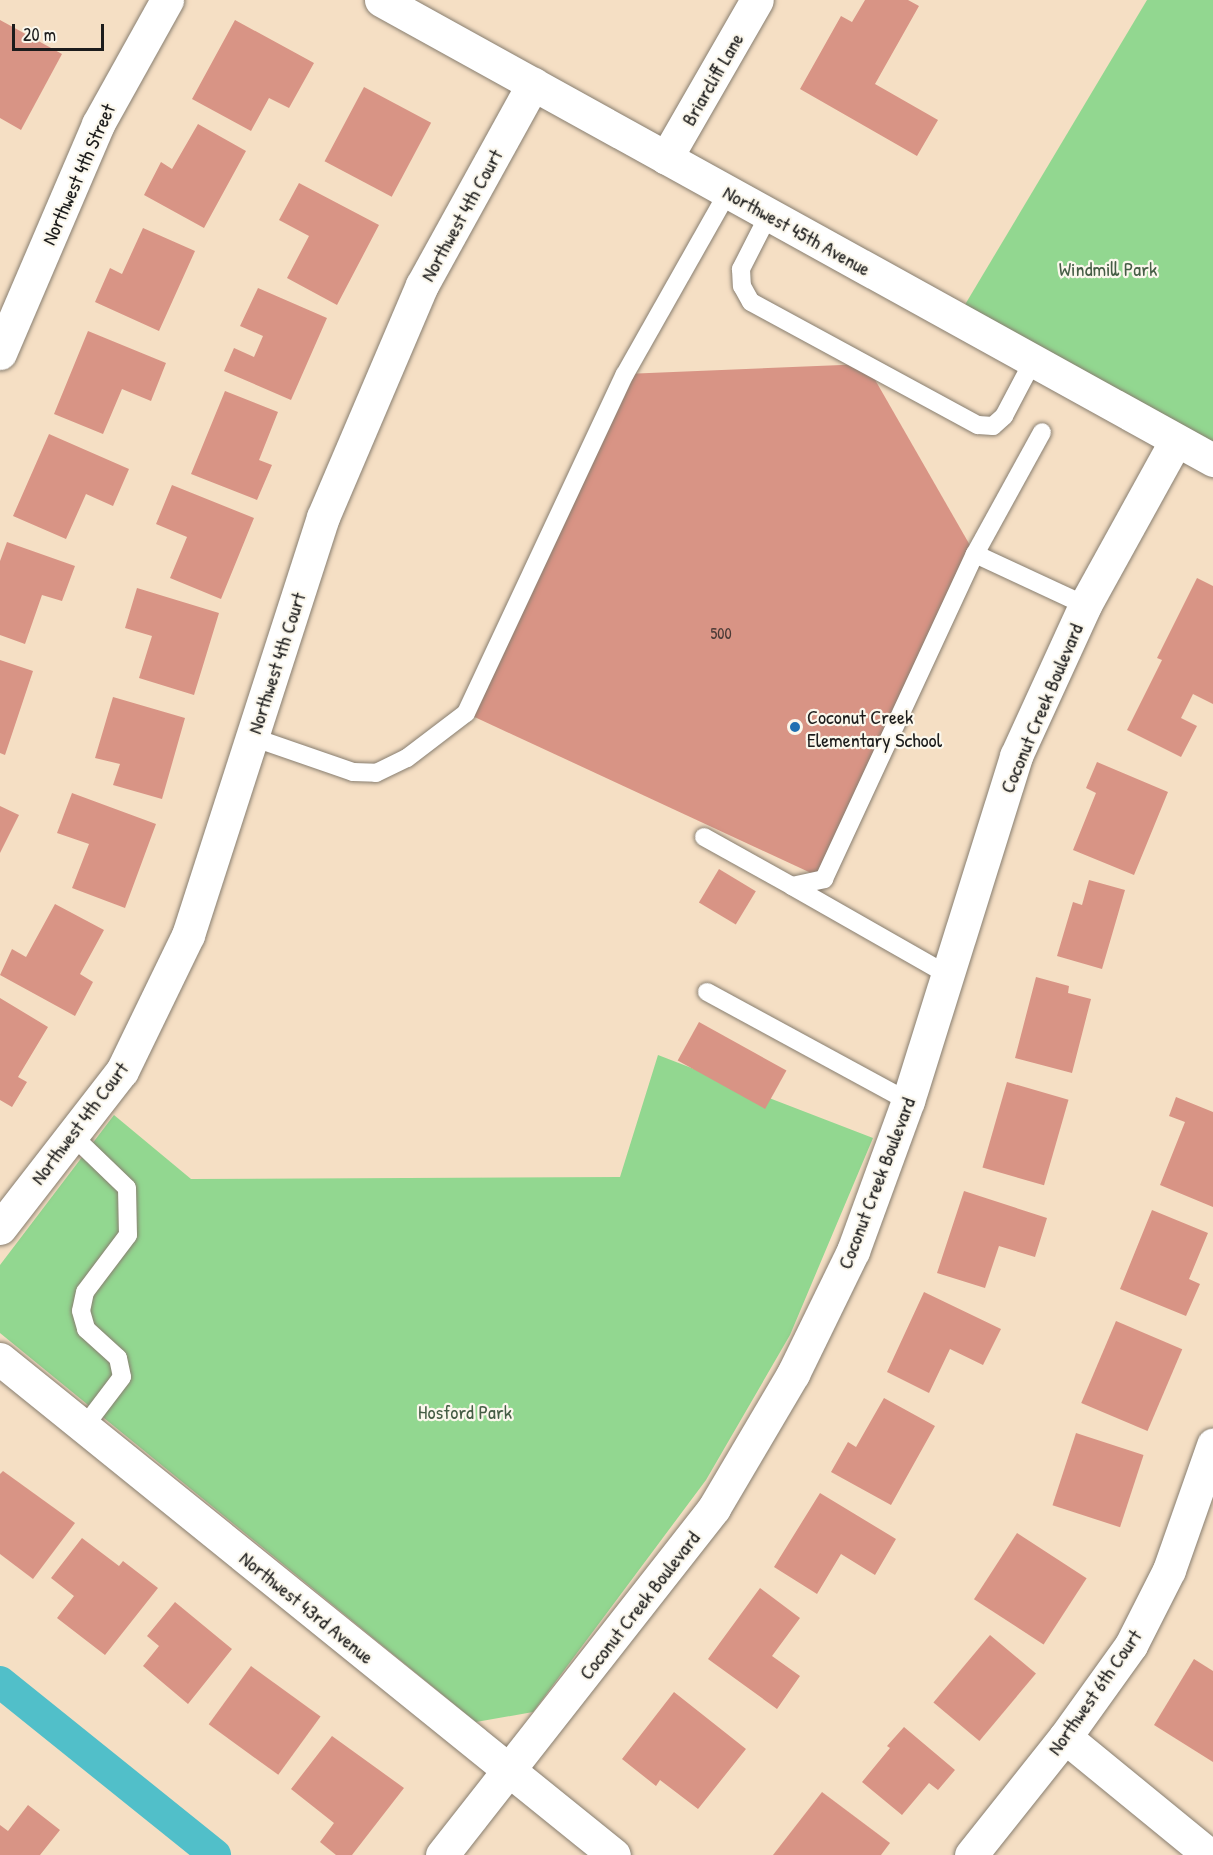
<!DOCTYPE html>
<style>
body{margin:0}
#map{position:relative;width:1213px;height:1855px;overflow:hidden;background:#f5dfc4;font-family:"Patrick Hand",sans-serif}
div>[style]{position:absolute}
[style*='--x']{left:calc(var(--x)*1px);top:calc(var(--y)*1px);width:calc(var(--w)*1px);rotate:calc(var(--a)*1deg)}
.green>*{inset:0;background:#92d790}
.canal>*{height:32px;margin:-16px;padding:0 16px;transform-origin:16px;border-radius:16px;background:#51bfc9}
.building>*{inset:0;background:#d89485;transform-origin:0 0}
.roads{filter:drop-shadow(0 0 2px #887e70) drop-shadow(0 0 2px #887e70)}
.service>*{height:18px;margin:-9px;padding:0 9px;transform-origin:9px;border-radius:9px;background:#fff}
.minor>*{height:33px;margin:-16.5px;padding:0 16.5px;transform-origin:16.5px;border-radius:16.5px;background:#fff}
.dots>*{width:16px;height:16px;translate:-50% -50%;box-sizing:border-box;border:3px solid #fbf7ec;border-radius:50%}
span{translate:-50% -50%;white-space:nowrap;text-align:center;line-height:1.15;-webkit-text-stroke:4.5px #fbf7ec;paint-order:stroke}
.number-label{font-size:16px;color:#4b3a36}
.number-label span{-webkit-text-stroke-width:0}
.street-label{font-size:20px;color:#1c1c1c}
.park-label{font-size:20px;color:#455d45}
.poi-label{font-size:20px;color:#1c1c1c}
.left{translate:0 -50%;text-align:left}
.scale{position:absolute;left:12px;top:24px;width:92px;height:27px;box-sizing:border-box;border:3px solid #1c1c1c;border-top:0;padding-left:8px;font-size:18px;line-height:21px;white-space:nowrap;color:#1c1c1c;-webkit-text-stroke:4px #fbf7ec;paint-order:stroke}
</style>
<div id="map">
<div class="green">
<i style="clip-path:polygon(1147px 0,1213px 0,1213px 444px,963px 308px)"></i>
<i style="clip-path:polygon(658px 1055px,873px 1138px,790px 1335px,706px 1480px,533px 1712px,476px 1722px,0 1333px,0 1265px,114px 1115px,191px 1179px,620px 1177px)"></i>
</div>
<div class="canal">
<i style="--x:0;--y:1682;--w:276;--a:38.8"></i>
</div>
<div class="building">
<i style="clip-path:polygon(865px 0,908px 0,919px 6px,875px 84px,938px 120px,917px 156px,800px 89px,841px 16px,852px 22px)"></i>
<i style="clip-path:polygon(0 20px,62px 54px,21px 130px,0 118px)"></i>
<i style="clip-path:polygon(235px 20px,314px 63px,289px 108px,269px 98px,251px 131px,192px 99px)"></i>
<i style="left:364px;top:87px;width:76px;height:84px;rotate:28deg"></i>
<i style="clip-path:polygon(198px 124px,246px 151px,204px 228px,144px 195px,161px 162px,172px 169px)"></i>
<i style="clip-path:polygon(299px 183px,379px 225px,337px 305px,287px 278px,309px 236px,279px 220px)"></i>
<i style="clip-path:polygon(143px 228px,195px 251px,159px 331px,95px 302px,110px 268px,122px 274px)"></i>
<i style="clip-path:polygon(258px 288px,327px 318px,291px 400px,224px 371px,234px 348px,254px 357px,263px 336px,240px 326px)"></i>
<i style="clip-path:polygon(88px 331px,166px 363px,151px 401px,122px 389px,103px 434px,54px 414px)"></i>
<i style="clip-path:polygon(866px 364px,975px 554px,824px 879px,466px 713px,625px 374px)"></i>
<i style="clip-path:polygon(225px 391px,278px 412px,259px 460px,272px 465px,257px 500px,191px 474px)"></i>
<i style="clip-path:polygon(49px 434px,129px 469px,113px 506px,86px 494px,66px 539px,13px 516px)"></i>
<i style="clip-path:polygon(172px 485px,254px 518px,221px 599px,170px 578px,187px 537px,156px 524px)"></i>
<i style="clip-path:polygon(7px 542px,75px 566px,62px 601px,42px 595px,25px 644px,0 635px,0 561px)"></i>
<i style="clip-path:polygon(1197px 578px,1213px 586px,1213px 704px,1193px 694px,1181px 718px,1197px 726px,1181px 757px,1127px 730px,1162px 660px,1157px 658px)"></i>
<i style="clip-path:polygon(137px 588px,219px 613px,194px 695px,139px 678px,152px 636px,125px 628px)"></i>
<i style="clip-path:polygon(0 660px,33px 671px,5px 755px,0 753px)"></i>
<i style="clip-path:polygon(113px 697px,185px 718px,162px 799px,113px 785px,120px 764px,95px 758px)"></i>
<i style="clip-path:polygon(1097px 762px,1168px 792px,1134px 875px,1073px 850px,1096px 793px,1086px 788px)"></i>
<i style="clip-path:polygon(72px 793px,156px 824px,125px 908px,72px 888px,89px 844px,57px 833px)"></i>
<i style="clip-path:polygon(0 806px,19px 815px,0 853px)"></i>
<i style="left:719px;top:869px;width:43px;height:39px;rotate:31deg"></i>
<i style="clip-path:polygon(1089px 880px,1125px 890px,1102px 969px,1057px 956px,1073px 902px,1082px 905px)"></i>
<i style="clip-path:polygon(55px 904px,104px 930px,80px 974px,93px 982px,75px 1016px,0 975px,12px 949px,26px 957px)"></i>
<i style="clip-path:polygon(1036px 977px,1069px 986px,1068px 993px,1091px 999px,1072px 1073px,1015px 1058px)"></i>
<i style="clip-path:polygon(0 998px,48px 1027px,18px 1077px,27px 1082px,12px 1107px,0 1100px)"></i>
<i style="left:699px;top:1022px;width:100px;height:44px;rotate:29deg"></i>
<i style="left:1007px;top:1082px;width:64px;height:89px;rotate:16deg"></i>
<i style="clip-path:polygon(1176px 1097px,1213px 1112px,1213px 1207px,1160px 1185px,1185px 1122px,1169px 1116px)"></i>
<i style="clip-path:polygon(964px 1191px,1047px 1218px,1035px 1257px,999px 1246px,985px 1288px,937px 1273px)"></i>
<i style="clip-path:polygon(1152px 1210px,1208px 1233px,1189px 1279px,1200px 1284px,1186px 1316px,1120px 1289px)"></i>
<i style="clip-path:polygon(924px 1292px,1001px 1329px,983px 1365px,950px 1349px,929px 1393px,887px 1372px)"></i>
<i style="left:1116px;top:1321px;width:72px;height:89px;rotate:23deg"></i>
<i style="clip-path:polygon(884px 1398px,935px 1426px,891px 1505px,831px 1472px,848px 1442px,856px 1447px)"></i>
<i style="left:1076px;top:1433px;width:71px;height:76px;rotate:18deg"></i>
<i style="clip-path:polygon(3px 1471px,75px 1523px,33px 1579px,0 1554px,0 1474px)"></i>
<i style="clip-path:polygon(820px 1493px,896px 1539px,875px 1575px,841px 1554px,817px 1594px,774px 1567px)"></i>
<i style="left:1017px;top:1533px;width:83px;height:79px;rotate:33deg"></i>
<i style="clip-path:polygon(82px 1538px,119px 1566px,123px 1561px,158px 1588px,105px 1655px,57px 1618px,74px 1596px,51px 1578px)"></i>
<i style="clip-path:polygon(760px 1588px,800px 1618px,772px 1656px,800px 1676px,777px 1709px,708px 1659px)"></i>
<i style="clip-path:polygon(175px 1602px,232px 1649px,188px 1704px,143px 1666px,159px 1646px,147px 1636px)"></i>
<i style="left:990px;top:1635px;width:60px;height:88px;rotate:40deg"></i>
<i style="clip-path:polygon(1194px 1659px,1213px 1671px,1213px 1762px,1154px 1725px)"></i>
<i style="left:251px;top:1666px;width:86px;height:72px;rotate:36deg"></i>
<i style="clip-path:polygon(674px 1692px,746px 1749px,698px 1809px,660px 1780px,656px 1786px,622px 1759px)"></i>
<i style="clip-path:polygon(904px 1727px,955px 1770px,938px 1790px,929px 1783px,902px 1815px,862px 1782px,890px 1748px,887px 1746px)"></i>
<i style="clip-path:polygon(332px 1736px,404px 1788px,352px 1855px,336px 1855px,320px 1842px,334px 1823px,291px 1789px)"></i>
<i style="clip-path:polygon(822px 1792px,890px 1843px,881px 1855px,773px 1855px)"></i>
<i style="clip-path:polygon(28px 1805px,60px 1830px,40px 1855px,0 1855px,0 1825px,8px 1831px)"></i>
</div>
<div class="roads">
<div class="service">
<i style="--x:769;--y:214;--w:62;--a:117"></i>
<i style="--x:741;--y:269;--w:17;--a:87"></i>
<i style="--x:742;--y:286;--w:18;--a:61"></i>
<i style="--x:751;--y:302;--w:258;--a:28.5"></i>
<i style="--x:978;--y:425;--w:15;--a:4"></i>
<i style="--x:993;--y:426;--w:15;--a:-42"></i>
<i style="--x:1004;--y:416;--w:62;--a:-62.2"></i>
<i style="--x:975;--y:554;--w:121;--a:24.9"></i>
<i style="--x:252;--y:737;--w:107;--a:19.1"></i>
<i style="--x:353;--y:772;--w:23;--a:2"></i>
<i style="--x:376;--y:773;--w:34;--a:-26"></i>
<i style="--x:407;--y:758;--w:74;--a:-37.3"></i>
<i style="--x:466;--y:713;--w:374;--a:-64.9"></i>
<i style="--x:625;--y:374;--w:209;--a:-60.5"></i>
<i style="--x:704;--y:837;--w:101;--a:29.1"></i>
<i style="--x:948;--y:975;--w:180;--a:-150.3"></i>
<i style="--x:792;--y:886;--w:33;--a:-12"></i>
<i style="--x:824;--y:879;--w:358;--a:-65.1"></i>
<i style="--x:975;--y:554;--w:139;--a:-61.2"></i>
<i style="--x:707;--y:992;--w:229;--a:28.5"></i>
<i style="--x:72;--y:1135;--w:76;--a:43.9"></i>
<i style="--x:127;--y:1188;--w:47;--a:88.8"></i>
<i style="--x:128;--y:1235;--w:71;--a:127"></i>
<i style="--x:85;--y:1292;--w:19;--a:102"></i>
<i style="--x:81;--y:1311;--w:19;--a:74"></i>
<i style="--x:86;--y:1329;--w:43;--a:42.2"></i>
<i style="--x:118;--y:1358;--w:19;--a:78"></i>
<i style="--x:122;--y:1377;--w:63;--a:127.2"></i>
</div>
<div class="minor">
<i style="--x:381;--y:0;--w:951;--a:28.94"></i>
<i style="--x:666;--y:158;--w:182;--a:-60.1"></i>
<i style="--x:0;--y:353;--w:249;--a:-66.8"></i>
<i style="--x:98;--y:124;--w:142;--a:-60.9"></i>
<i style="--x:0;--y:1228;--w:199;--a:-52.2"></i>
<i style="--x:122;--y:1071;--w:151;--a:-64.1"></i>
<i style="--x:188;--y:935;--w:439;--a:-72.1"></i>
<i style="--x:323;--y:517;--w:252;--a:-66.9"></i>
<i style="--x:422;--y:285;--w:230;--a:-61.1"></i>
<i style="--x:0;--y:1359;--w:789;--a:38.93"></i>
<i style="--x:1065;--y:1737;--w:186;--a:39.3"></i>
<i style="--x:442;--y:1855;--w:441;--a:-51.9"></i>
<i style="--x:714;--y:1508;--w:156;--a:-59.5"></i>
<i style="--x:793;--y:1374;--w:137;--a:-64"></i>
<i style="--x:853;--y:1251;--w:160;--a:-69.9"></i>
<i style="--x:908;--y:1101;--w:362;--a:-72.6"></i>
<i style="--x:1016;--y:756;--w:166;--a:-65.4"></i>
<i style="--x:1085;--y:605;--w:188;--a:-61.1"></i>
<i style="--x:971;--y:1855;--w:151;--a:-51.5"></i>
<i style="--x:1065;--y:1737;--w:113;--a:-54.3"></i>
<i style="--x:1131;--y:1645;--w:84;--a:-63.1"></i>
<i style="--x:1169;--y:1570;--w:133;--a:-70.6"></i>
</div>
</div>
<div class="dots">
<i style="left:795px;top:727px;background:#1f6fb2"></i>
</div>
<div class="number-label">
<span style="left:721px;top:633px">500</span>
</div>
<div class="street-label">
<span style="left:712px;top:79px;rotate:-60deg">Briarcliff Lane</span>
<span style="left:78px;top:174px;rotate:-66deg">Northwest 4th Street</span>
<span style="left:461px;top:215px;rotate:-61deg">Northwest 4th Court</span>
<span style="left:797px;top:230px;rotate:29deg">Northwest 45th Avenue</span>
<span style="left:276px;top:663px;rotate:-72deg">Northwest 4th Court</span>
<span style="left:1041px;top:708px;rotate:-67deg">Coconut Creek Boulevard</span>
<span style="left:79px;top:1123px;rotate:-53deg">Northwest 4th Court</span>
<span style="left:876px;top:1183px;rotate:-69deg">Coconut Creek Boulevard</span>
<span style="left:639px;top:1605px;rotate:-52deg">Coconut Creek Boulevard</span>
<span style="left:307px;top:1607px;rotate:39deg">Northwest 43rd Avenue</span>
<span style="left:1094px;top:1692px;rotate:-55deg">Northwest 6th Court</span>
</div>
<div class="park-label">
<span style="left:1108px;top:268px">Windmill Park</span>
<span style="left:465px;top:1411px">Hosford Park</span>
</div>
<div class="poi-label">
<span class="left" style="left:807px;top:728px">Coconut Creek<br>Elementary School</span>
</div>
<div class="scale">20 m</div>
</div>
